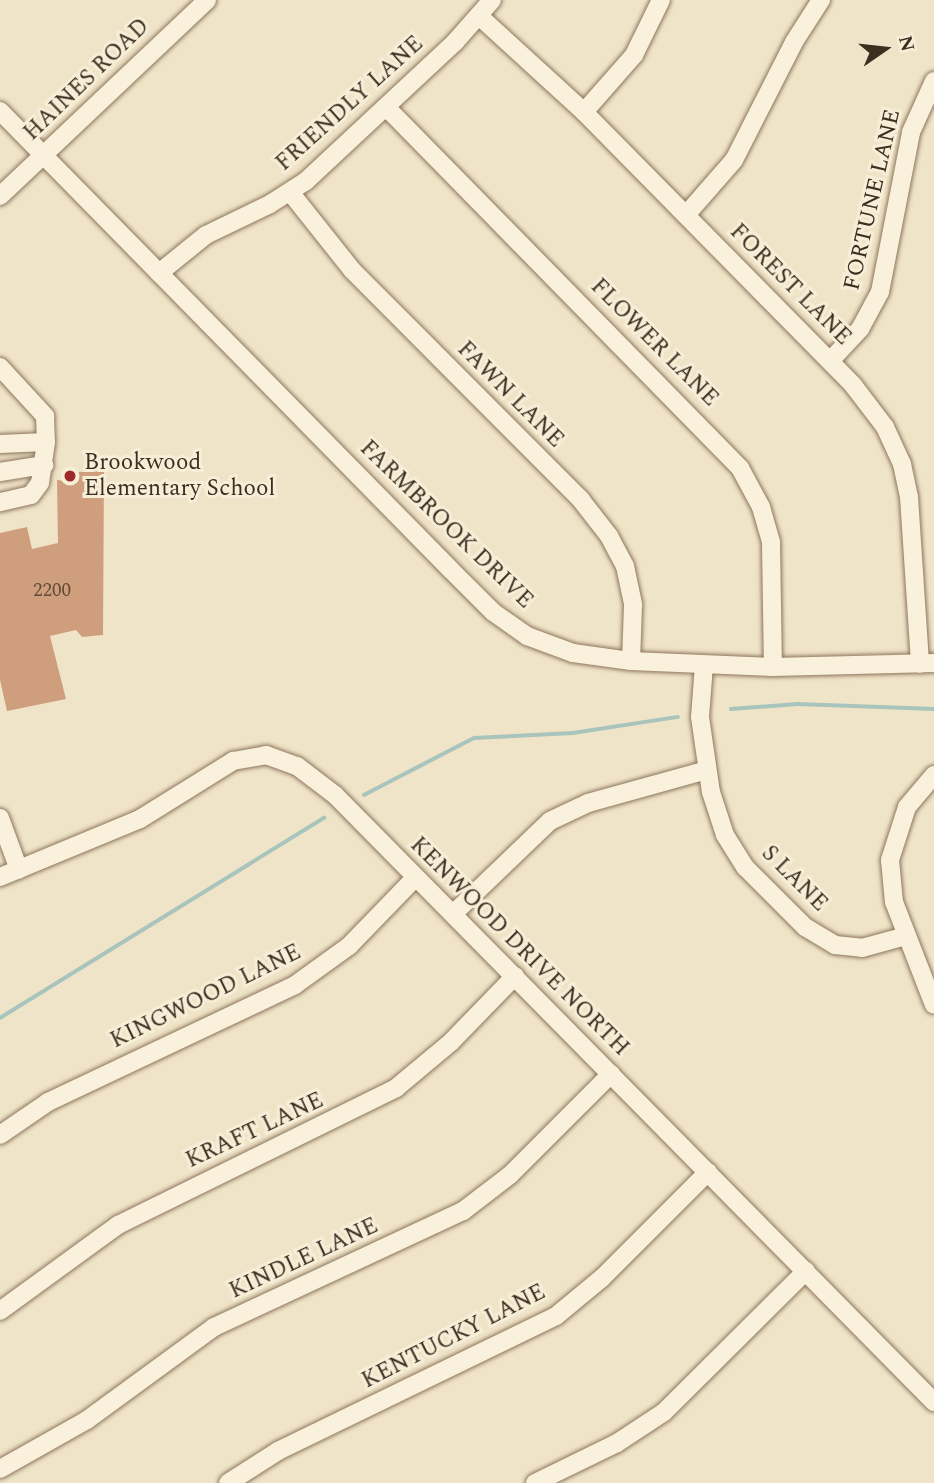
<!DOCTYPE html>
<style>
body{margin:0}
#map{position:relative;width:934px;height:1483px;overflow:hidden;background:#f0e4c8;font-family:Spectral,serif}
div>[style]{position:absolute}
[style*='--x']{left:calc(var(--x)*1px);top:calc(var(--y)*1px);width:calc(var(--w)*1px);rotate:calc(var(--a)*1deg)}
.stream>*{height:3.5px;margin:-1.75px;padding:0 1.75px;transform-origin:1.75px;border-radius:1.75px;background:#a9c4bc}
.building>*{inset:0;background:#cf9f7d}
.roads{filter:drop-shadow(0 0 2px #8d765c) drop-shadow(0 0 2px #8d765c)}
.minor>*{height:18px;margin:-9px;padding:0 9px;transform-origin:9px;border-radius:9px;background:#faf1dc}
.dots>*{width:19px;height:19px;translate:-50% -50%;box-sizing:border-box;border:4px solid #f7eed8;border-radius:50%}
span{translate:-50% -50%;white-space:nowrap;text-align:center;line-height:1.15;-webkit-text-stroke:6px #f7eed8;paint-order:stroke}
.number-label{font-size:19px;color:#624a37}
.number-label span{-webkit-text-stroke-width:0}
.street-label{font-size:23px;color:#3d2e20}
.poi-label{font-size:23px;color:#3d2e20}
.left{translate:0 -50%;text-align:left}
.north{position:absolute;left:850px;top:14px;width:70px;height:70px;-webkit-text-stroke:5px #f7eed8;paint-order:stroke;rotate:76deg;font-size:19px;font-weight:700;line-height:28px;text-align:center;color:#3d2e20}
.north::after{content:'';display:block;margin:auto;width:24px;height:32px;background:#3d2e20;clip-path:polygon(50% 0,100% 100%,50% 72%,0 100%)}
</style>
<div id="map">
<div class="stream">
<i style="--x:731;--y:709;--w:67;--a:-4.3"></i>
<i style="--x:798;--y:704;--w:136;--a:2.1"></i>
<i style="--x:364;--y:795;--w:124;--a:-27.4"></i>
<i style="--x:474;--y:738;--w:99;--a:-2.9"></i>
<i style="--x:573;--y:733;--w:106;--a:-8.7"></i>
<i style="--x:0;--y:1018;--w:381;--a:-31.7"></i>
</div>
<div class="building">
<i style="clip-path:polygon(104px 471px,103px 635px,82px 637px,76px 630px,50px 636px,66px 699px,7px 711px,0 680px,0 533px,27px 527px,32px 549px,58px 543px,57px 480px,78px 482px,77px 472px)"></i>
</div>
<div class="roads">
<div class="minor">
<i style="--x:479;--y:16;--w:142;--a:42.4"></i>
<i style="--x:584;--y:112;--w:383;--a:45.4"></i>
<i style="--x:853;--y:385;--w:53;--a:52.7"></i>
<i style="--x:885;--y:427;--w:41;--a:65.3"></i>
<i style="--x:902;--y:464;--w:34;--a:78"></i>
<i style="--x:909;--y:497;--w:167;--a:86.2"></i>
<i style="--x:386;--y:107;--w:506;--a:45.56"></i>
<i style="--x:740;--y:468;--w:44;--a:61.7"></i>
<i style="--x:761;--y:507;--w:37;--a:74"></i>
<i style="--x:771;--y:543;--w:124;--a:89.1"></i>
<i style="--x:0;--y:111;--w:643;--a:45.5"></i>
<i style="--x:451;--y:570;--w:59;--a:45"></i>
<i style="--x:493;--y:612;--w:42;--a:35.2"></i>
<i style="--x:527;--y:636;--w:49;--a:20.3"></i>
<i style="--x:573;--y:653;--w:59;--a:7.9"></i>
<i style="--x:631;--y:661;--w:142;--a:2.4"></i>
<i style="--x:773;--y:667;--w:161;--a:-1.4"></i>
<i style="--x:584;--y:112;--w:76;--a:-48.7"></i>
<i style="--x:634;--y:55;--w:61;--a:-63.9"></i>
<i style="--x:290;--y:192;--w:100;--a:51.5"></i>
<i style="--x:352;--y:270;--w:325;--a:45.1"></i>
<i style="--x:581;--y:500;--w:46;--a:52.1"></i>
<i style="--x:609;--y:536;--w:34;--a:62"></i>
<i style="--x:625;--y:566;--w:40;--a:78"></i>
<i style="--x:633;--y:605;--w:56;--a:92"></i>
<i style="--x:0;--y:196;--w:285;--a:-43.4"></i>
<i style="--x:686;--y:215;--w:73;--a:-48.9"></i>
<i style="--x:734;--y:160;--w:132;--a:-63"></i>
<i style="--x:794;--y:42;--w:50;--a:-57.3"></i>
<i style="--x:159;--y:273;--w:60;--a:-39"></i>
<i style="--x:206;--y:235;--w:71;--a:-25.8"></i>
<i style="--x:270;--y:204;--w:43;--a:-32.6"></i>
<i style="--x:306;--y:181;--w:204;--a:-43"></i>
<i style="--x:455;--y:42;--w:56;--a:-48.6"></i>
<i style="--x:830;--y:361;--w:44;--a:-46.8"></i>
<i style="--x:860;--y:329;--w:42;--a:-61.6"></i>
<i style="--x:880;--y:292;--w:163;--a:-79"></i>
<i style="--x:911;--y:132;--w:56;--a:-65.7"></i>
<i style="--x:0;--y:367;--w:67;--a:47.4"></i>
<i style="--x:45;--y:416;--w:26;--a:88"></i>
<i style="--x:46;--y:442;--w:41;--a:98.3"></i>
<i style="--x:40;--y:483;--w:15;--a:127"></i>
<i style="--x:31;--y:495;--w:32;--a:167"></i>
<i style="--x:0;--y:444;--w:46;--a:-2.5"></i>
<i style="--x:0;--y:472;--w:45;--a:-9"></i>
<i style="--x:704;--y:665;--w:52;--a:94.4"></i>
<i style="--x:700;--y:717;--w:76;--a:81.7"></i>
<i style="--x:711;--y:792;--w:45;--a:72"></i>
<i style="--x:725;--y:835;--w:38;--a:58"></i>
<i style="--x:745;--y:867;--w:85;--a:45"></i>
<i style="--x:805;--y:927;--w:35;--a:31"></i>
<i style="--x:835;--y:945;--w:27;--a:6"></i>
<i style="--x:862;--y:948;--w:46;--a:-15.3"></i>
<i style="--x:934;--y:775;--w:42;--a:130.2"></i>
<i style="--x:907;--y:807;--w:56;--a:107.8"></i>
<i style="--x:890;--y:860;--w:42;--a:84.6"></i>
<i style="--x:894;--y:902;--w:110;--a:68.8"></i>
<i style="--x:0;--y:818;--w:55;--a:69.9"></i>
<i style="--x:0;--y:877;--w:152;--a:-22.5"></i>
<i style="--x:140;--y:819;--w:110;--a:-31.9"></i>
<i style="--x:233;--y:761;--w:34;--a:-10"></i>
<i style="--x:266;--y:755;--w:33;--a:20"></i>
<i style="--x:297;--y:766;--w:48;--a:37.3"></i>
<i style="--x:335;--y:795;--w:853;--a:45.38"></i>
<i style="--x:453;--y:914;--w:134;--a:-43.8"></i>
<i style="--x:550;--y:821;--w:42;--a:-25.3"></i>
<i style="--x:588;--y:803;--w:123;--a:-15.5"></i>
<i style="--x:0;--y:1135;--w:58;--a:-34.5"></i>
<i style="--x:48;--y:1102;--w:273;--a:-25.3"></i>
<i style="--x:295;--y:985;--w:67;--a:-35.8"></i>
<i style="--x:349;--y:946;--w:95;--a:-45.9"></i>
<i style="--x:0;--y:1311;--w:146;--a:-36.1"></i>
<i style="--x:118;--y:1225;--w:310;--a:-26.2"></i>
<i style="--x:396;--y:1088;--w:72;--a:-39.9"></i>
<i style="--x:451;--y:1042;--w:92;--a:-45.9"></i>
<i style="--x:0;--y:1469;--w:100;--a:-29.4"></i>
<i style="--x:87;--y:1420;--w:157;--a:-36.2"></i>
<i style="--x:214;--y:1327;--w:275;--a:-25"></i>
<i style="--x:463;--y:1211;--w:59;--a:-37.5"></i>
<i style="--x:510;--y:1175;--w:143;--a:-45"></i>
<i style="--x:228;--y:1483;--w:59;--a:-32.6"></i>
<i style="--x:278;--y:1451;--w:309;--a:-25.9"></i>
<i style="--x:556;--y:1316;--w:60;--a:-39.6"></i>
<i style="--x:602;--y:1278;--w:150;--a:-45"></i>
<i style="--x:535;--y:1483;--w:91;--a:-26"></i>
<i style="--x:617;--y:1443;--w:56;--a:-33.4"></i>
<i style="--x:664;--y:1412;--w:200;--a:-44.8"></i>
</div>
</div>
<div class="dots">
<i style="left:70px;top:476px;background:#9e2a2b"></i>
</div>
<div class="number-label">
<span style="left:52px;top:591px">2200</span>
</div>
<div class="street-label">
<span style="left:87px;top:80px;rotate:-44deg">HAINES ROAD</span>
<span style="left:350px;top:104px;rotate:-42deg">FRIENDLY LANE</span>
<span style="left:873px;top:200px;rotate:-77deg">FORTUNE LANE</span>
<span style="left:790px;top:285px;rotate:45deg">FOREST LANE</span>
<span style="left:654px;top:343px;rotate:45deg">FLOWER LANE</span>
<span style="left:510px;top:395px;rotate:45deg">FAWN LANE</span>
<span style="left:446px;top:525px;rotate:44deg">FARMBROOK DRIVE</span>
<span style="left:794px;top:879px;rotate:45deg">S LANE</span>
<span style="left:519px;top:947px;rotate:45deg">KENWOOD DRIVE NORTH</span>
<span style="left:206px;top:997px;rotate:-26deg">KINGWOOD LANE</span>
<span style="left:255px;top:1131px;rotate:-25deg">KRAFT LANE</span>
<span style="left:304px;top:1259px;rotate:-25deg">KINDLE LANE</span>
<span style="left:454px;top:1337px;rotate:-27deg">KENTUCKY LANE</span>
</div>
<div class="poi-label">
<span class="left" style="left:84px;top:476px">Brookwood<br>Elementary School</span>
</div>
<div class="north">N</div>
</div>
